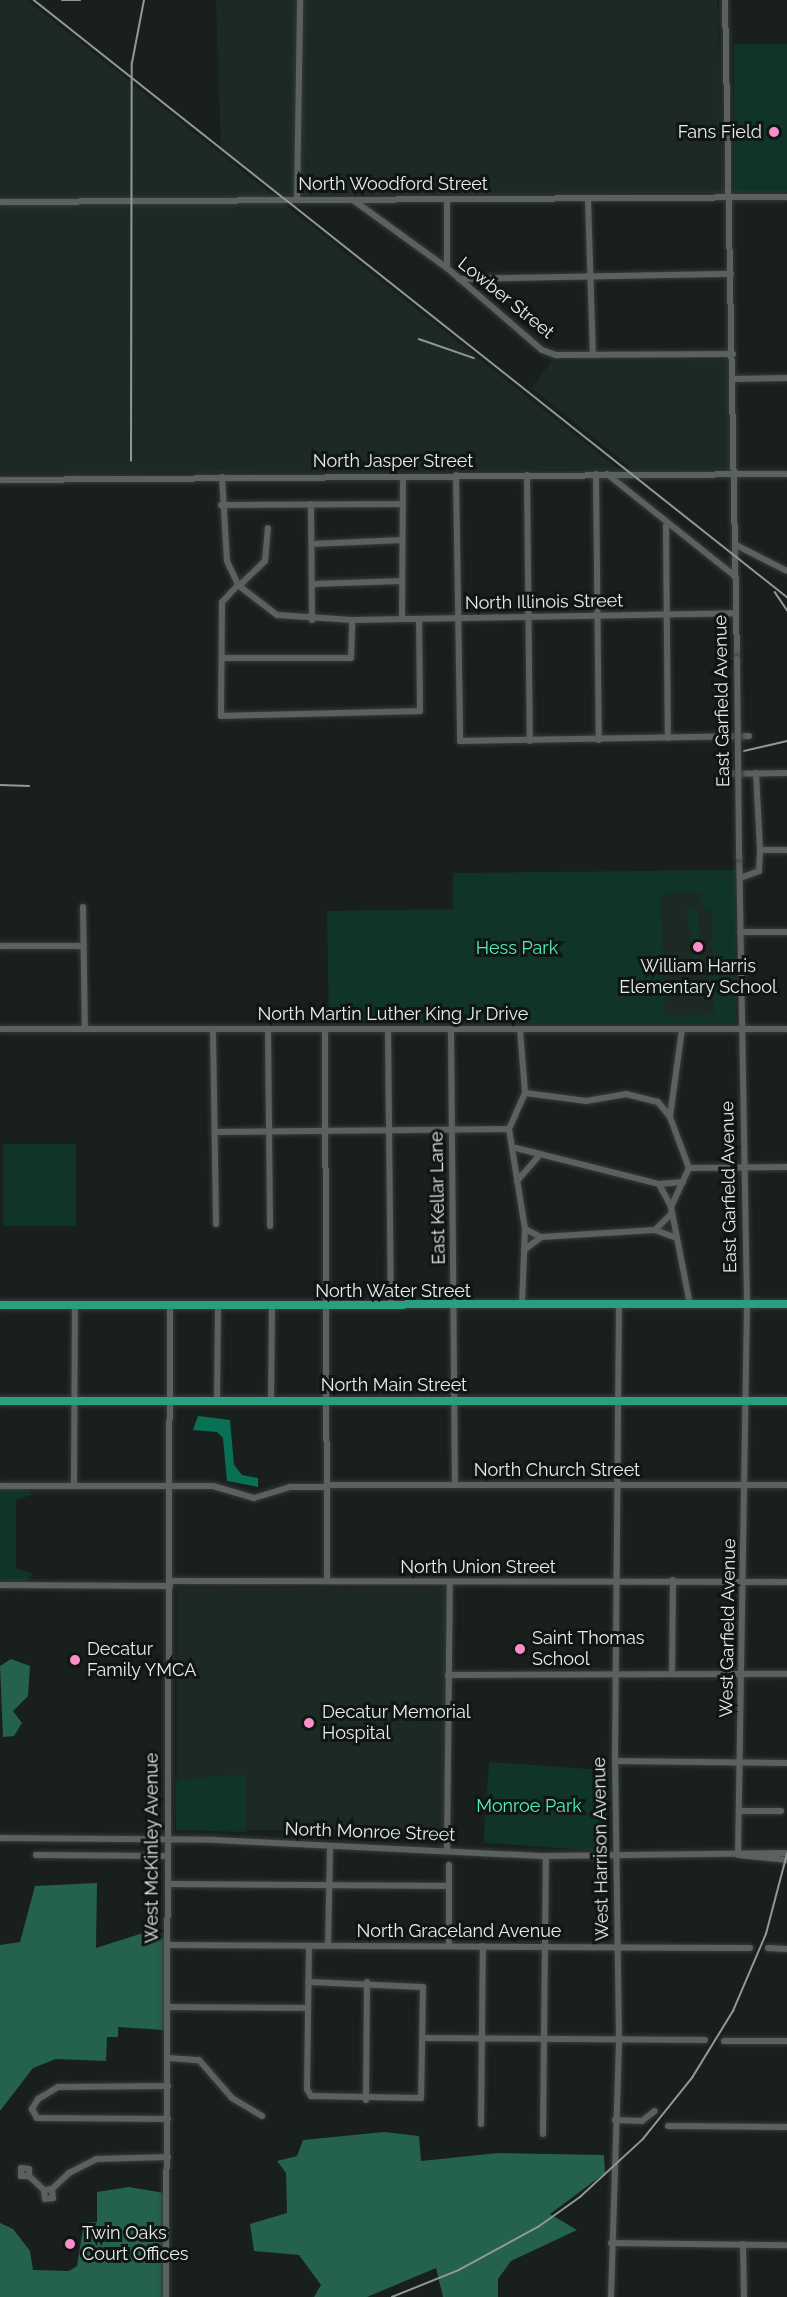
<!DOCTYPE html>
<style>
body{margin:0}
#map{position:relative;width:787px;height:2297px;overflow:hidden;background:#191f1c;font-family:Raleway,sans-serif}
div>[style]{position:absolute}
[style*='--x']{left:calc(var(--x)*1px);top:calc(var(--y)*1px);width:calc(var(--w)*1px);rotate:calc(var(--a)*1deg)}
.built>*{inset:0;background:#1d2a24;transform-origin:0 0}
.green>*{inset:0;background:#103528;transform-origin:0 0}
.forest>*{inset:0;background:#24624c}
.water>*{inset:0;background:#087154}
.roads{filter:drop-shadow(0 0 2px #363b39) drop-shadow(0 0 2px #363b39)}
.minor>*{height:6px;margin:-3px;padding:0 3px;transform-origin:3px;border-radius:3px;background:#5a615e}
.major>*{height:8px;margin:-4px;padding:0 4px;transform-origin:4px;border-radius:4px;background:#2a9e7f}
.rail>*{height:1.5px;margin:-0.75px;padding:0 0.75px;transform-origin:0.75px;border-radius:0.75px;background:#939896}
.bridges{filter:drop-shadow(0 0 2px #363b39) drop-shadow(0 0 2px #363b39)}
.minor-bridge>*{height:6px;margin:-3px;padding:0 3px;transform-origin:3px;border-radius:3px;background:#5a615e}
.dots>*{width:16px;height:16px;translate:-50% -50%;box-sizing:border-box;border:3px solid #101613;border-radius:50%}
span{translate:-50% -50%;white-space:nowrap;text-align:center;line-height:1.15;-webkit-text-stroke:6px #101613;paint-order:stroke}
.poi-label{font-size:18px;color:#e8ecea}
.right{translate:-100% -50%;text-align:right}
.left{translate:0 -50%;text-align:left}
.street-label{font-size:18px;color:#e8ecea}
.park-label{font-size:18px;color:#51f1bc}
</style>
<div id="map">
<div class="built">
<i style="clip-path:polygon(0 0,27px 0,618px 469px,0 474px)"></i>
<i style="clip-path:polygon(216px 0,717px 0,724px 193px,279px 195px,221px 149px)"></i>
<i style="clip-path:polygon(727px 360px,728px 469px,634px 470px,532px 388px,551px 362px)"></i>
<i style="left:735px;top:870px;width:153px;height:75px;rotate:90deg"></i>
<i style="left:177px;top:1588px;width:268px;height:242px"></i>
</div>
<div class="green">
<i style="left:787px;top:44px;width:148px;height:53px;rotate:90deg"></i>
<i style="clip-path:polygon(evenodd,735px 870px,736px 1023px,329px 1023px,327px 911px,453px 909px,453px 873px,735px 870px,700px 892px,704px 909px,712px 909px,714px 976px,708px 976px,708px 989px,713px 990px,715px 1014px,665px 1015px,661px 900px,663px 893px,700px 892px)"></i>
<i style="clip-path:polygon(682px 910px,698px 910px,700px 965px,693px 965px,687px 912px)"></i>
<i style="left:76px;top:1144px;width:82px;height:73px;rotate:90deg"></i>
<i style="clip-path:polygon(0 1489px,27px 1489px,32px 1495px,16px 1500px,16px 1568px,33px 1574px,25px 1582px,0 1581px)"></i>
<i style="left:489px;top:1762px;width:121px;height:81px;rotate:4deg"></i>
<i style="clip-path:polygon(246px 1774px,246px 1832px,176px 1830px,175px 1780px)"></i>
</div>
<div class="forest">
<i style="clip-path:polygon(11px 1659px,30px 1666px,28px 1696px,13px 1711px,22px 1723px,14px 1736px,3px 1737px,0 1666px)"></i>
<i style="clip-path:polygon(97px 1883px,96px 1948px,143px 1933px,164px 1936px,164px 2030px,118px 2027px,118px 2037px,107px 2037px,106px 2061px,56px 2059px,33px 2068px,0 2111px,0 1945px,20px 1942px,35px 1886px)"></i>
<i style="clip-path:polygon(384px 2132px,419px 2136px,421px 2161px,498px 2153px,604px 2155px,605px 2173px,550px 2214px,577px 2230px,511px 2261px,498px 2279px,498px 2297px,443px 2297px,436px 2268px,367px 2297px,314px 2297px,321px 2285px,299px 2255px,254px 2251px,250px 2224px,287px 2213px,286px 2173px,277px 2161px,297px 2156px,303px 2140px)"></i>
<i style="clip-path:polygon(129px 2187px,164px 2193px,163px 2297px,0 2297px,0 2223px,13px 2229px,30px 2251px,33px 2270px,69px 2271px,77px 2266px,84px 2223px,97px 2222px,97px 2192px)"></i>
</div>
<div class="water">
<i style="clip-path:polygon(198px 1416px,230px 1420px,234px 1465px,242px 1475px,258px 1478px,258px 1487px,227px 1481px,223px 1438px,217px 1432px,193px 1430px)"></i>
</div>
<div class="roads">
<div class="minor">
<i style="--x:725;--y:0;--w:659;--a:88.96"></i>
<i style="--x:447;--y:199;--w:69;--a:90"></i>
<i style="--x:588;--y:199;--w:156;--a:88.2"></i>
<i style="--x:297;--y:200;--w:200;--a:-89.1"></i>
<i style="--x:353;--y:200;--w:116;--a:35.9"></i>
<i style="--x:447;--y:268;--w:125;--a:40.8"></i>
<i style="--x:542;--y:350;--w:15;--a:20"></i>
<i style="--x:556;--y:355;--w:177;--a:-0.3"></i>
<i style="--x:0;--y:202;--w:787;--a:-0.36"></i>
<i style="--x:459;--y:279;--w:272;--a:-1.1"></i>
<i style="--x:734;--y:379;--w:53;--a:-1.1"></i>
<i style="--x:596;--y:474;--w:266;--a:89.4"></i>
<i style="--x:607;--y:474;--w:165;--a:38.6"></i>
<i style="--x:456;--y:475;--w:266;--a:89.1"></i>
<i style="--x:460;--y:741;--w:289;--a:-1"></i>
<i style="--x:527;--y:475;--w:266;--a:89.4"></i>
<i style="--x:222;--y:477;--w:84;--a:86.6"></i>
<i style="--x:227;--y:561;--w:26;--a:65"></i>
<i style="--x:238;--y:585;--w:49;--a:37.6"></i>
<i style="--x:277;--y:615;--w:75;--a:3.8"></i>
<i style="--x:352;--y:620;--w:384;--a:-1"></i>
<i style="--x:0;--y:480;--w:787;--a:-0.44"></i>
<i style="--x:311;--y:504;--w:116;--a:89.5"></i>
<i style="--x:221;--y:505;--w:182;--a:-0.3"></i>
<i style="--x:666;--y:526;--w:212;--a:89.5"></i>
<i style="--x:312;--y:544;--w:90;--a:-2.5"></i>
<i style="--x:736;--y:545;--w:57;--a:27"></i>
<i style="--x:312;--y:584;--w:90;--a:-1.9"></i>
<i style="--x:238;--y:585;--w:23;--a:133"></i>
<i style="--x:222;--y:602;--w:114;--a:90.5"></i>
<i style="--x:221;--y:716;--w:199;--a:-1.4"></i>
<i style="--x:420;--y:711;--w:92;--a:-90.6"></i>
<i style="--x:239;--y:586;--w:36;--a:-44"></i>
<i style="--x:265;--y:561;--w:33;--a:-85"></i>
<i style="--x:402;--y:619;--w:142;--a:-89.6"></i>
<i style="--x:222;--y:658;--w:129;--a:0"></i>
<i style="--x:351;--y:658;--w:38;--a:-88"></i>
<i style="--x:756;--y:773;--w:77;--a:87"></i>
<i style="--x:727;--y:774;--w:60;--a:-1"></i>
<i style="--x:740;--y:878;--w:20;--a:-20"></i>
<i style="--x:759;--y:871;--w:21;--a:-87"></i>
<i style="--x:760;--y:850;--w:27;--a:0"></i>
<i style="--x:83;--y:907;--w:122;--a:89.1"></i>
<i style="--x:740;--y:932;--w:47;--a:0"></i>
<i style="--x:0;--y:946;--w:84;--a:0"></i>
<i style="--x:0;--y:1029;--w:787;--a:0"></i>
<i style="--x:520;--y:1029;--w:64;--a:85.5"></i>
<i style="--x:525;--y:1093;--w:39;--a:114"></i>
<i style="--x:509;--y:1129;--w:101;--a:80.9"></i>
<i style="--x:525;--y:1229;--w:75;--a:92.3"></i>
<i style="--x:682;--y:1029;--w:89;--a:97.8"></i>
<i style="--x:670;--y:1117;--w:54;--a:69.6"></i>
<i style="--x:689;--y:1168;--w:43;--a:114.8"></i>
<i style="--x:671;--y:1207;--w:100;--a:79"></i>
<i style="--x:213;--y:1030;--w:194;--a:89.1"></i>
<i style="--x:268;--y:1030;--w:196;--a:89.4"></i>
<i style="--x:325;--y:1030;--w:551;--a:89.79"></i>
<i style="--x:388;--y:1030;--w:276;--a:89.4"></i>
<i style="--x:451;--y:1030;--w:455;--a:89.5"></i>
<i style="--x:525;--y:1093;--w:62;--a:7.5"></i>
<i style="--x:586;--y:1101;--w:41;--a:-9.9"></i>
<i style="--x:626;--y:1094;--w:33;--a:14"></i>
<i style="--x:658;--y:1102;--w:19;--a:51"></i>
<i style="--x:216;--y:1132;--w:293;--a:-0.6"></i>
<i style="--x:516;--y:1148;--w:147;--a:14.1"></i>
<i style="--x:659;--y:1184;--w:24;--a:-5"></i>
<i style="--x:689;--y:1168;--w:98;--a:-0.6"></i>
<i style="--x:517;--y:1181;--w:32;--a:-49"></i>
<i style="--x:659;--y:1184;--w:26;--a:62"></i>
<i style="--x:525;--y:1229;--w:18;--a:27"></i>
<i style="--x:541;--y:1237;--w:114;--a:-3.5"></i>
<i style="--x:655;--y:1230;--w:20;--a:20"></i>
<i style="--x:655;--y:1230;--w:24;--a:-45"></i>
<i style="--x:524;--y:1250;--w:21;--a:-37"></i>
<i style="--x:217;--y:1401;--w:96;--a:-89.4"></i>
<i style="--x:271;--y:1402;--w:95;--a:-89.4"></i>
<i style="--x:74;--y:1485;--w:181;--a:-89.7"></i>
<i style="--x:327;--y:1485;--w:460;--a:0"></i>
<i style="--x:0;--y:1486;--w:213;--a:0"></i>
<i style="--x:213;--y:1486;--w:43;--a:16.3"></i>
<i style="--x:254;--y:1498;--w:38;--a:-17"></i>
<i style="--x:290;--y:1487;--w:37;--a:0"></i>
<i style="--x:170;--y:1581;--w:617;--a:0.09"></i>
<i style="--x:0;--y:1585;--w:170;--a:0.3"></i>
<i style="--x:672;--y:1674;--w:94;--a:-89.4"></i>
<i style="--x:448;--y:1675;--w:339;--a:-0.2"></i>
<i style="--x:615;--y:1761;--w:172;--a:0.7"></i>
<i style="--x:740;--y:1811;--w:41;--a:0"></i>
<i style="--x:0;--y:1838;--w:214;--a:0.5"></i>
<i style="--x:214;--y:1840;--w:332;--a:2.8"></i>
<i style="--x:546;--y:1856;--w:241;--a:-0.7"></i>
<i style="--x:447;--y:1850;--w:268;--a:-89.4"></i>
<i style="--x:36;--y:1855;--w:132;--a:0.4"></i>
<i style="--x:738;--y:1855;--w:551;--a:-89.06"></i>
<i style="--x:747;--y:1304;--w:447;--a:-91"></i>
<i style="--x:739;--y:1855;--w:48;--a:5.9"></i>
<i style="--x:168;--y:1884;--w:281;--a:0.4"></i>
<i style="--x:168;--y:1945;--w:582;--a:0.3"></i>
<i style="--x:328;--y:1946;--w:96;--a:-88.8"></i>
<i style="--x:449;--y:1946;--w:81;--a:-90"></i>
<i style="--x:768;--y:1948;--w:19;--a:3"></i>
<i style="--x:308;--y:1982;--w:115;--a:2.5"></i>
<i style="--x:423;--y:1987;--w:111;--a:91"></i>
<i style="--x:421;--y:2098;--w:110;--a:-179"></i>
<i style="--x:311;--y:2096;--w:8;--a:-120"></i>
<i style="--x:307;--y:2089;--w:143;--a:-89.2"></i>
<i style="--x:167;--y:2007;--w:141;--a:0.4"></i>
<i style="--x:424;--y:2038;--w:281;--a:0.4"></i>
<i style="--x:724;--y:2041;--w:63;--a:0"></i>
<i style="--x:168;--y:2058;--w:31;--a:4"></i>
<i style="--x:199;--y:2060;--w:50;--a:49"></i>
<i style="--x:232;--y:2098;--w:35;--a:31"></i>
<i style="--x:168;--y:2086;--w:110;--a:179.5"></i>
<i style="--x:58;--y:2087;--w:23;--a:149"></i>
<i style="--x:38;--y:2099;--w:12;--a:121"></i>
<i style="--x:32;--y:2109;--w:10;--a:61"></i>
<i style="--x:37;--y:2118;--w:131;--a:0.4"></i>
<i style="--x:366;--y:2100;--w:118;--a:-89.5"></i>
<i style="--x:615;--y:2120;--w:27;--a:2"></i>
<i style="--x:642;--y:2121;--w:16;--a:-38"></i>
<i style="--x:481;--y:2124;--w:178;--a:-89.4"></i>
<i style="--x:668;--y:2126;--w:119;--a:0.5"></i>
<i style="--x:543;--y:2134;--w:278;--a:-89.4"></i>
<i style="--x:29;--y:2176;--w:7;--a:-90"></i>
<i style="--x:29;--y:2169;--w:8;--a:-173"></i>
<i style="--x:21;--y:2168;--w:8;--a:90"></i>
<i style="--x:21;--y:2176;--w:8;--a:0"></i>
<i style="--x:29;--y:2176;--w:21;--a:43"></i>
<i style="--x:52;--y:2189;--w:8;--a:173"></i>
<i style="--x:44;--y:2190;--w:9;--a:84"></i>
<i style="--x:45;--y:2199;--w:8;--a:-7"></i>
<i style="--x:53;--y:2198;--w:9;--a:-96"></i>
<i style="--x:52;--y:2189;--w:23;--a:-43"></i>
<i style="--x:69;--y:2173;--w:30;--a:-27"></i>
<i style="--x:96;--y:2159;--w:72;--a:-1.6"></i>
<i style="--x:611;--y:2243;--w:176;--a:0.7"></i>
<i style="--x:743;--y:2244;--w:53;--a:88.9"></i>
<i style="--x:166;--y:2297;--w:992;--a:-89.77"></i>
<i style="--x:611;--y:2297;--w:257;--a:-88.2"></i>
<i style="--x:619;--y:2040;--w:279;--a:-90.8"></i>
<i style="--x:615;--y:1761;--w:456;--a:-89.5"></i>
</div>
<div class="major">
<i style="--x:0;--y:1305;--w:787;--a:-0.07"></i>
<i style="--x:0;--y:1401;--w:787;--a:0"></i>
</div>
</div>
<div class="rail">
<i style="--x:34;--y:0;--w:961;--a:38.41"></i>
<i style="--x:62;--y:0;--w:18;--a:0"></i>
<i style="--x:419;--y:339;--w:58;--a:19.1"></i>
<i style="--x:131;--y:461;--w:398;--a:-89.9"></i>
<i style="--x:132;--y:63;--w:64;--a:-79.2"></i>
<i style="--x:775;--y:592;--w:22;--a:56"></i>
<i style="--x:744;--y:751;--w:44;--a:-13.1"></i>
<i style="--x:0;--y:785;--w:29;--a:2"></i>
<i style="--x:392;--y:2297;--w:72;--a:-21.9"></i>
<i style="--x:459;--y:2270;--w:90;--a:-28.6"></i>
<i style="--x:538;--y:2227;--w:52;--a:-35.5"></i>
<i style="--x:580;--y:2197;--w:86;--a:-42.6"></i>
<i style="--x:643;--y:2139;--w:78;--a:-51.2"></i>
<i style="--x:692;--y:2078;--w:79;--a:-58.5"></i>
<i style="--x:733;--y:2011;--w:84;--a:-66.8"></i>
<i style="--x:766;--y:1934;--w:83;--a:-75.3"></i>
</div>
<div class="bridges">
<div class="minor-bridge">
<i style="--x:737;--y:659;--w:198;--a:89.4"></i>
</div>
</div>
<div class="dots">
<i style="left:774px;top:132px;background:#f98fc9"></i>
<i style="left:698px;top:947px;background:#f98fc9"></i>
<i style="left:520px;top:1649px;background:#f98fc9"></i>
<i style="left:75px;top:1660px;background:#f98fc9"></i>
<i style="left:309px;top:1723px;background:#f98fc9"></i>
<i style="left:70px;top:2244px;background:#f98fc9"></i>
</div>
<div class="poi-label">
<span class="right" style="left:762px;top:132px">Fans Field</span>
<span style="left:698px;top:977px">William Harris<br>Elementary School</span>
<span class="left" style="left:532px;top:1649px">Saint Thomas<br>School</span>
<span class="left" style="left:87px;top:1660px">Decatur<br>Family YMCA</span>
<span class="left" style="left:322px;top:1723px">Decatur Memorial<br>Hospital</span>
<span class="left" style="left:82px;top:2244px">Twin Oaks<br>Court Offices</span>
</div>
<div class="street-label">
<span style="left:393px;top:184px">North Woodford Street</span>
<span style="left:506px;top:298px;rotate:39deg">Lowber Street</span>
<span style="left:393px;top:461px">North Jasper Street</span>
<span style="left:544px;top:602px;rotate:-1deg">North Illinois Street</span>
<span style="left:722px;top:701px;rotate:-91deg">East Garfield Avenue</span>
<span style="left:393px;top:1014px">North Martin Luther King Jr Drive</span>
<span style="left:729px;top:1187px;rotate:-91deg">East Garfield Avenue</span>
<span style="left:438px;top:1198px;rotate:-91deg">East Kellar Lane</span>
<span style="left:393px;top:1291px">North Water Street</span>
<span style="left:394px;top:1385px">North Main Street</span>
<span style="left:557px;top:1470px">North Church Street</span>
<span style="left:478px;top:1567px">North Union Street</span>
<span style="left:728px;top:1628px;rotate:-89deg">West Garfield Avenue</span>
<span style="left:370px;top:1832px;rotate:2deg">North Monroe Street</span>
<span style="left:152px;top:1848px;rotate:-90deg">West McKinley Avenue</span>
<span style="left:601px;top:1849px;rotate:-91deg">West Harrison Avenue</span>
<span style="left:459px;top:1931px">North Graceland Avenue</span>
</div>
<div class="park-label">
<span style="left:517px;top:948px">Hess Park</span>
<span style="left:529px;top:1806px">Monroe Park</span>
</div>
</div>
